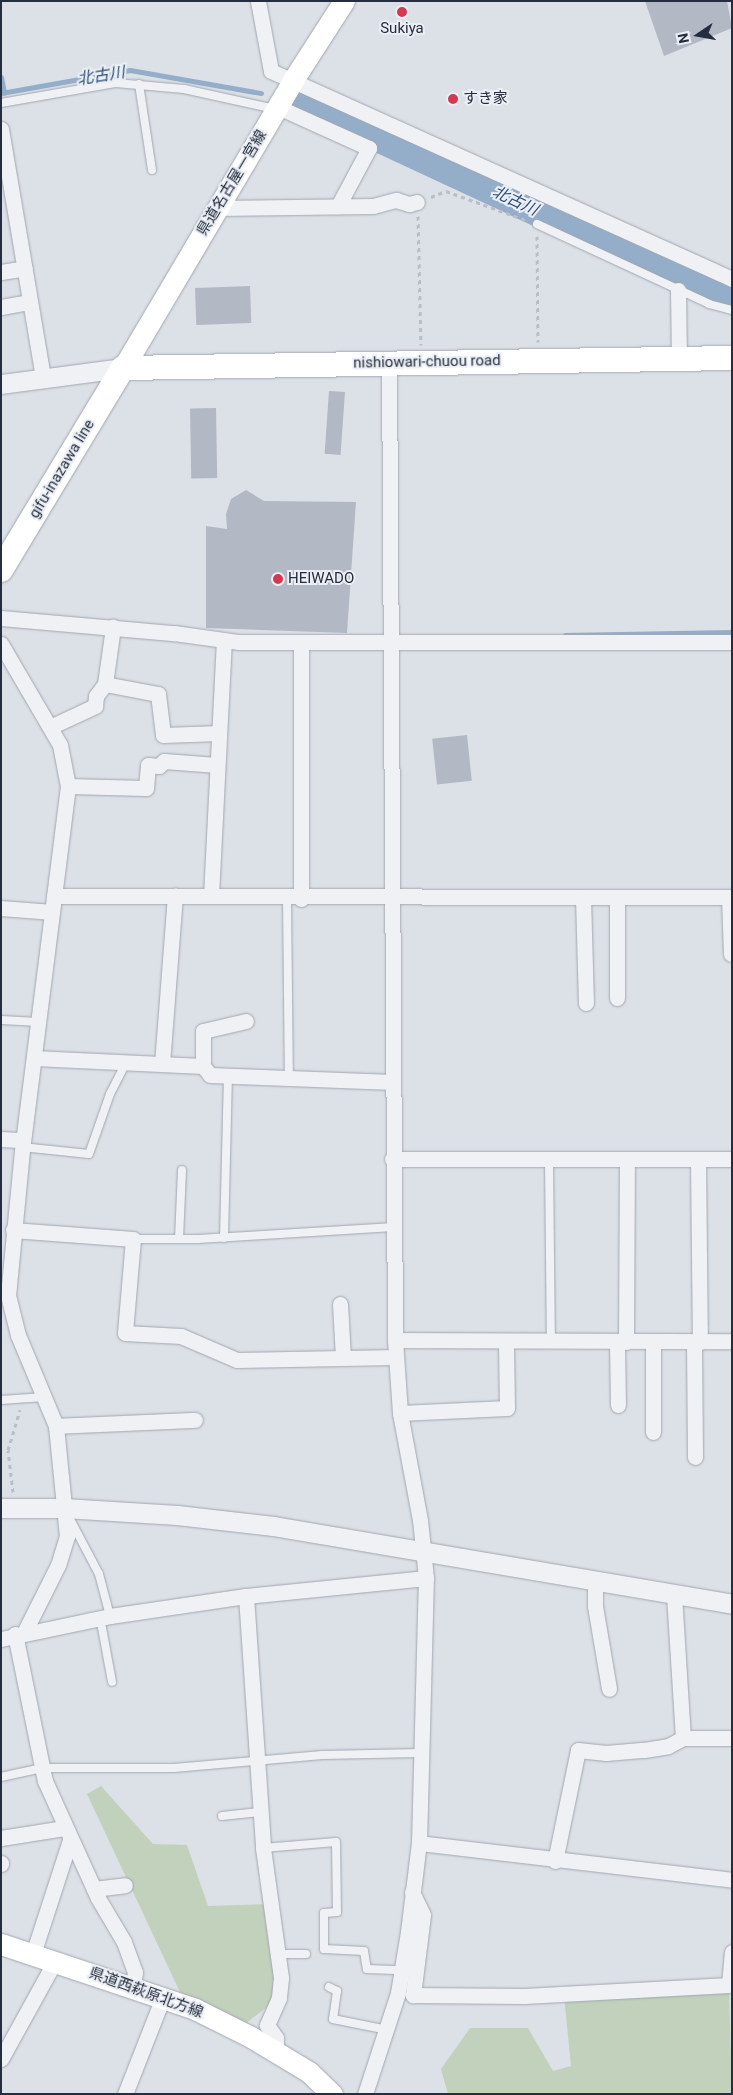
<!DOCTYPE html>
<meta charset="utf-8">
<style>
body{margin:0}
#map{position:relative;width:733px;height:2095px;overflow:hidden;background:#dce0e7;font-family:Roboto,"Noto Sans JP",sans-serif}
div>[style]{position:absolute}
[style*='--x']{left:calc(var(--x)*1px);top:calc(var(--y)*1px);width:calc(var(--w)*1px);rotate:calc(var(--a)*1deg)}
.green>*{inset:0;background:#c2d1bc}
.stream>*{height:5px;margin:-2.5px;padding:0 2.5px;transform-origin:2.5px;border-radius:2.5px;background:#94aeca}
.river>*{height:29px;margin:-14.5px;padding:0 14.5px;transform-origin:14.5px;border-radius:14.5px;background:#94aeca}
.building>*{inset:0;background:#b3b9c4;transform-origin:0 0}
.path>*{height:3px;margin-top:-1.5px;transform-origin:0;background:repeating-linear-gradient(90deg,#babec5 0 4px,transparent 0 8px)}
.roads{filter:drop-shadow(0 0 1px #a1a7b1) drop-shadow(0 0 1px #a1a7b1)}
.service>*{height:8px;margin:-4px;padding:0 4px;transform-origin:4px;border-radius:4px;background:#eff1f5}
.minor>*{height:15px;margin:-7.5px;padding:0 7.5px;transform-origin:7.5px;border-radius:7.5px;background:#eff1f5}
.tertiary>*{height:19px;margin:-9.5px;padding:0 9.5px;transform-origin:9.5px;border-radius:9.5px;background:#eff1f5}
.secondary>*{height:21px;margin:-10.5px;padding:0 10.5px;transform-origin:10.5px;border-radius:10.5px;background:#fff}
.primary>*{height:24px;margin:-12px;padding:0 12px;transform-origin:12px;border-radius:12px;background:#fff}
.dots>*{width:14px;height:14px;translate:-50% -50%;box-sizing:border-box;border:2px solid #ebeff5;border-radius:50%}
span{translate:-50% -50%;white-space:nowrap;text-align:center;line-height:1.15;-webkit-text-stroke:4px #ebeff5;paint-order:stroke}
.poi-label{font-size:15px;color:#252e3e}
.left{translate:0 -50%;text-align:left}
.street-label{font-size:15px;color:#252e3e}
.water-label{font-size:16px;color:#2d4d74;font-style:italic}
.frame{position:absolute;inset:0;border:2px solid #252e3e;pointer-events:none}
.north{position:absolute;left:673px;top:10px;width:50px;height:50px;-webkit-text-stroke:4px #ebeff5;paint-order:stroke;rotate:258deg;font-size:14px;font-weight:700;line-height:20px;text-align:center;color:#252e3e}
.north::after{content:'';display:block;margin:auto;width:18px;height:22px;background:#252e3e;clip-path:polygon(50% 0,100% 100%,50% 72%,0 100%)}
</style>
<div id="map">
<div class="green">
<i style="clip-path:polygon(101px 1786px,153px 1844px,187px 1845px,208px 1906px,270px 1904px,279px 1998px,237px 2030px,186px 2005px,87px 1794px)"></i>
<i style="clip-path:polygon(729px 1985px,732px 2094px,448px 2094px,441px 2069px,470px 2028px,528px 2028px,553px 2071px,571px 2066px,564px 1995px)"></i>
</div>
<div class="stream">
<i style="--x:1;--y:77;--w:16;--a:79"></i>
<i style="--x:1;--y:93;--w:131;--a:-10.1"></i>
<i style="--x:130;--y:70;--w:133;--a:10"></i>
<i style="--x:565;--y:635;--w:167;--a:-1"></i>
</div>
<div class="river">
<i style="--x:299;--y:105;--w:28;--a:17"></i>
<i style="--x:326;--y:113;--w:405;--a:25"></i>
<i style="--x:693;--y:284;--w:41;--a:15.8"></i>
</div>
<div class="building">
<i style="clip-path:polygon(645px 1px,727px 1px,732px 28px,664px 56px)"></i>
<i style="left:250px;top:286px;width:37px;height:55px;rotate:88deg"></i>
<i style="left:329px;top:391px;width:16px;height:63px;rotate:4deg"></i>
<i style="left:216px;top:408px;width:70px;height:26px;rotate:89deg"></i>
<i style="clip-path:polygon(246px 490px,264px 501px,356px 502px,347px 633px,206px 628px,206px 526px,227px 529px,226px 514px,231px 499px)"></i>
<i style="left:467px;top:735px;width:46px;height:35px;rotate:84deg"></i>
</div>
<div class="path">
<i style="--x:431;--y:197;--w:16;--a:-22"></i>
<i style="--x:446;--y:191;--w:87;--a:20.1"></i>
<i style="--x:418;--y:216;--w:129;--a:88.7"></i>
<i style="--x:537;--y:236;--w:106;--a:89.5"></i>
<i style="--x:13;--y:1492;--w:42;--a:-96.8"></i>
<i style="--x:8;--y:1450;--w:42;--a:-73.3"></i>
</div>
<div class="roads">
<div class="service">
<i style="--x:139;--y:84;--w:87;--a:81.4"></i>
<i style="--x:1;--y:103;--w:117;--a:-9.9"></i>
<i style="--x:116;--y:83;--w:68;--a:5"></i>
<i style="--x:184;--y:89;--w:93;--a:12.4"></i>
<i style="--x:537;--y:224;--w:190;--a:24.9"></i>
<i style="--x:709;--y:304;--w:24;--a:15"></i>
<i style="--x:287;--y:898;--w:181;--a:89.4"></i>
<i style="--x:1;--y:1020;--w:38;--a:3"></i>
<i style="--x:22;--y:1147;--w:67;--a:6"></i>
<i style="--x:89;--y:1154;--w:64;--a:-70.7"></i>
<i style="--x:110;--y:1094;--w:35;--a:-63"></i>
<i style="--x:549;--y:1160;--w:181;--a:89.4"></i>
<i style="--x:224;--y:1238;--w:162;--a:-88.6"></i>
<i style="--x:133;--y:1239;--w:65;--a:0"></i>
<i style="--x:198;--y:1239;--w:196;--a:-3.5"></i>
<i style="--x:179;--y:1239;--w:69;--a:-87.5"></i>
<i style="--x:1;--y:1400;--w:43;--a:-4"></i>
<i style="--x:70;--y:1519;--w:62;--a:62.2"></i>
<i style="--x:99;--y:1574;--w:43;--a:75.3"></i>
<i style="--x:100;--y:1617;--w:66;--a:79.5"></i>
<i style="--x:1;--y:1777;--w:42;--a:-12.4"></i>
<i style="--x:42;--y:1768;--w:132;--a:0"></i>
<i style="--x:174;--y:1768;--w:149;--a:-5"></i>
<i style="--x:322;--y:1755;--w:98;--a:-1.2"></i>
<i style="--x:222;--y:1816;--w:38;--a:-6"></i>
<i style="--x:263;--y:1848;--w:73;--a:-4.7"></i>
<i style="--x:336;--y:1842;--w:70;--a:89.2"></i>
<i style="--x:337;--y:1912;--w:13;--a:176"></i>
<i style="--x:324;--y:1913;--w:36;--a:90"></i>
<i style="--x:324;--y:1949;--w:40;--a:2.9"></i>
<i style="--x:364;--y:1951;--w:18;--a:81"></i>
<i style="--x:367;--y:1969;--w:35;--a:2"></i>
<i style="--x:278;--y:1954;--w:28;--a:0"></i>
<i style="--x:329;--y:1987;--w:9;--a:27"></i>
<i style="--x:337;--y:1991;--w:28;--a:98"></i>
<i style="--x:333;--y:2019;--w:56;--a:11.3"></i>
</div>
<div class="minor">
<i style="--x:258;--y:1;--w:71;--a:79.5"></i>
<i style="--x:271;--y:71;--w:506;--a:24.28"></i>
<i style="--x:278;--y:107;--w:100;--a:24.3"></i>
<i style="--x:369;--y:148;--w:66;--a:118.1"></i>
<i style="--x:1;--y:129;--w:252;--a:80.4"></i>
<i style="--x:217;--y:208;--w:156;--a:-0.7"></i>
<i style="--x:373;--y:206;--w:24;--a:-15"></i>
<i style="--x:396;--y:200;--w:14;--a:17"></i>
<i style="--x:409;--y:204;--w:8;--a:-14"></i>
<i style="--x:1;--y:272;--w:24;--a:-9"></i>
<i style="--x:678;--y:290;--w:69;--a:89.2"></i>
<i style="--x:1;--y:307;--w:29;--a:-10"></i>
<i style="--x:1;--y:618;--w:174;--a:5"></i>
<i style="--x:174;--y:633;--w:66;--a:7.9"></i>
<i style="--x:239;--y:642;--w:493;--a:0"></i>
<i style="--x:301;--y:643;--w:256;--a:90"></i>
<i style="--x:1;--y:644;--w:117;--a:59.7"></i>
<i style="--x:60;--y:745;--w:42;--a:79"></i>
<i style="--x:68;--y:786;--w:357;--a:97.2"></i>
<i style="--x:23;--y:1140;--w:156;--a:95.5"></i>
<i style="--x:8;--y:1295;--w:41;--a:76"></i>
<i style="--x:18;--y:1335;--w:99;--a:67.3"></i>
<i style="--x:56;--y:1426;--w:111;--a:84.3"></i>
<i style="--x:67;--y:1536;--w:30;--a:107"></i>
<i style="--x:58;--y:1565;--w:74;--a:116.6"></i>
<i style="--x:105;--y:684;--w:54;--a:10.7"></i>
<i style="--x:158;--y:694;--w:41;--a:83"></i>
<i style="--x:163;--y:735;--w:56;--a:-2"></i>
<i style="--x:50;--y:727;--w:50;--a:-25"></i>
<i style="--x:95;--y:706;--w:10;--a:-84"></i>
<i style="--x:96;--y:696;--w:15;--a:-53"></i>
<i style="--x:105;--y:684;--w:58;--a:-82"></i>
<i style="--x:68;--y:786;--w:78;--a:1.5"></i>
<i style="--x:146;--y:788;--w:23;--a:-85"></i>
<i style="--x:148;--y:765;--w:11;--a:5"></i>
<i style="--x:159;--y:766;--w:7;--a:-45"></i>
<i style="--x:164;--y:761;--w:53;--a:4.3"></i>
<i style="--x:54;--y:896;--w:678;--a:0.08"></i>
<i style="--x:211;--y:896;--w:256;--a:-87.1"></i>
<i style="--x:583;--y:897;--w:106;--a:88.4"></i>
<i style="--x:617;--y:897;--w:101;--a:90"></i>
<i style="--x:729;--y:897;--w:57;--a:88"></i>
<i style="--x:1;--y:908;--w:51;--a:4.5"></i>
<i style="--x:34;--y:1058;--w:169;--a:2.7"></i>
<i style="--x:203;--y:1066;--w:11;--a:52"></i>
<i style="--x:210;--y:1075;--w:183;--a:2.2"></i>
<i style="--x:162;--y:1064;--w:169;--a:-85.6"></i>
<i style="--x:203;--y:1066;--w:35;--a:-90"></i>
<i style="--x:203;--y:1031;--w:44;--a:-13.1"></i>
<i style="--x:1;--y:1139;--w:22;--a:3"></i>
<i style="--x:392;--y:1159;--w:340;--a:0"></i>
<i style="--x:698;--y:1160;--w:182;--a:89.4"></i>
<i style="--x:13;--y:1230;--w:120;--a:4.3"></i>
<i style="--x:133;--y:1239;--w:94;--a:94.9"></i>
<i style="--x:125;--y:1333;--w:56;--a:3.1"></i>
<i style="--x:181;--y:1336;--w:61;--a:23.2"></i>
<i style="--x:237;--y:1360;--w:159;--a:-1.1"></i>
<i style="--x:340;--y:1304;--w:54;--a:86.8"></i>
<i style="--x:395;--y:1340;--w:337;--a:0.2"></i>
<i style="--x:617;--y:1342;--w:63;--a:89.1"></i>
<i style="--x:626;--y:1342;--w:181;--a:-89.7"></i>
<i style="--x:653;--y:1342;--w:90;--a:90"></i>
<i style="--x:694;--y:1342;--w:115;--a:89.5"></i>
<i style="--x:400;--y:1413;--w:107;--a:-2.7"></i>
<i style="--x:507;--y:1408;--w:67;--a:-90.9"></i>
<i style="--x:56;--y:1426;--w:139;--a:-2.5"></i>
<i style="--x:595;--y:1582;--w:24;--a:90"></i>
<i style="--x:595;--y:1606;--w:84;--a:80.4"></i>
<i style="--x:674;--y:1595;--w:143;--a:86.4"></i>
<i style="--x:683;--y:1738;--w:49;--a:0"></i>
<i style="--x:246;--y:1596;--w:253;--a:86.1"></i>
<i style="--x:263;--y:1848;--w:131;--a:82.1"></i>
<i style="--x:281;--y:1978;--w:20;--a:96"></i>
<i style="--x:279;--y:1998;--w:30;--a:114"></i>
<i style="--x:267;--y:2025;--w:16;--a:55"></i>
<i style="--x:276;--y:2038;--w:15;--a:90"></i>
<i style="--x:15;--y:1634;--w:150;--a:78.5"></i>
<i style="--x:45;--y:1781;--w:128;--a:65.6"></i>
<i style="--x:98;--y:1898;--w:51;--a:59.4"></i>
<i style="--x:124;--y:1942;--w:32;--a:70"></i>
<i style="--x:135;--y:1972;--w:14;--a:98"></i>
<i style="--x:1;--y:1639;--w:111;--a:-11.9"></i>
<i style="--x:110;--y:1616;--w:137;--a:-8.4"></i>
<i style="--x:246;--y:1596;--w:181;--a:-5.7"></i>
<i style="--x:1;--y:1838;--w:64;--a:-9"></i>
<i style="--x:419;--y:1843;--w:315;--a:6.7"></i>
<i style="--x:555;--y:1861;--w:113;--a:-78.3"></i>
<i style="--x:578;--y:1750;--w:28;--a:6"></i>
<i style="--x:606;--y:1753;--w:38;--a:-5"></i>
<i style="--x:644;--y:1750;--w:24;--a:-9"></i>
<i style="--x:668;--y:1746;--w:17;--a:-28"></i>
<i style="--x:1;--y:1863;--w:1;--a:90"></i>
<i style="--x:94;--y:1889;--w:31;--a:-7"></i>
<i style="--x:412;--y:1892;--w:25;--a:64"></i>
<i style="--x:423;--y:1915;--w:81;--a:97.1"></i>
<i style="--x:413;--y:1995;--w:111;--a:0.5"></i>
<i style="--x:524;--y:1996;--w:205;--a:-3.1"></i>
<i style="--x:729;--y:1985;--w:33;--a:-85"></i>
<i style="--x:33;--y:1954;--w:120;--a:-72"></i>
<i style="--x:1;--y:2059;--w:112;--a:-61.1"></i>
<i style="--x:125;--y:2094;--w:104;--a:-68.6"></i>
<i style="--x:365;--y:2094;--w:106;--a:-71.9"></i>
<i style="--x:398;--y:1993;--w:62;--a:-80.7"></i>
<i style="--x:408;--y:1932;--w:90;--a:-83"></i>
<i style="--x:419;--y:1843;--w:265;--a:-88.5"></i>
<i style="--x:426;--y:1578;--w:58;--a:-95.9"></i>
<i style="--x:420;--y:1520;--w:109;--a:-100.6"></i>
<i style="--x:400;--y:1413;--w:73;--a:-93.9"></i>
<i style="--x:395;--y:1340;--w:977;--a:-90.35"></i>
</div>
<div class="tertiary">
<i style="--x:1;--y:384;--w:123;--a:-7.5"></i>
<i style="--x:1;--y:1508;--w:63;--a:0"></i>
<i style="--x:64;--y:1508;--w:113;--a:3.5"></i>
<i style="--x:177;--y:1515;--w:97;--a:6.5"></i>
<i style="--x:273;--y:1526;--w:466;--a:9.6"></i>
</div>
<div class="secondary">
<i style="--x:123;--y:368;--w:334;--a:-59.4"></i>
<i style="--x:293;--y:80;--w:94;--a:-57.2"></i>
<i style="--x:1;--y:1944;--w:205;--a:18.5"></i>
<i style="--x:195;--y:2009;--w:63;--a:26.6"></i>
<i style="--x:251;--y:2037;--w:68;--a:31.1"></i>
<i style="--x:309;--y:2072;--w:32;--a:44"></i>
</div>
<div class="primary">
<i style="--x:1;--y:570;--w:236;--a:-58.9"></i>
<i style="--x:123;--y:368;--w:609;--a:-0.94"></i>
</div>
</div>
<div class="dots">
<i style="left:402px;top:12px;background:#d53850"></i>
<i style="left:453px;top:99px;background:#d53850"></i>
<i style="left:278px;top:579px;background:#d53850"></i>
</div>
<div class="poi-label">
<span style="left:402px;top:29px">Sukiya</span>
<span class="left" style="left:463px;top:99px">すき家</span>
<span class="left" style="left:288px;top:579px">HEIWADO</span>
</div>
<div class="street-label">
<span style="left:232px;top:183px;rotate:-59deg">県道名古屋一宮線</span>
<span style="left:427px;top:362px;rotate:-1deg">nishiowari-chuou road</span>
<span style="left:62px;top:469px;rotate:-59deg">gifu-inazawa line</span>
<span style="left:146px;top:1993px;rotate:20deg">県道西萩原北方線</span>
</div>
<div class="water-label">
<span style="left:101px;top:76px;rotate:-9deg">北古川</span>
<span style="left:515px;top:201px;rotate:25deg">北古川</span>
</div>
<div class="frame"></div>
<div class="north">N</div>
</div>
